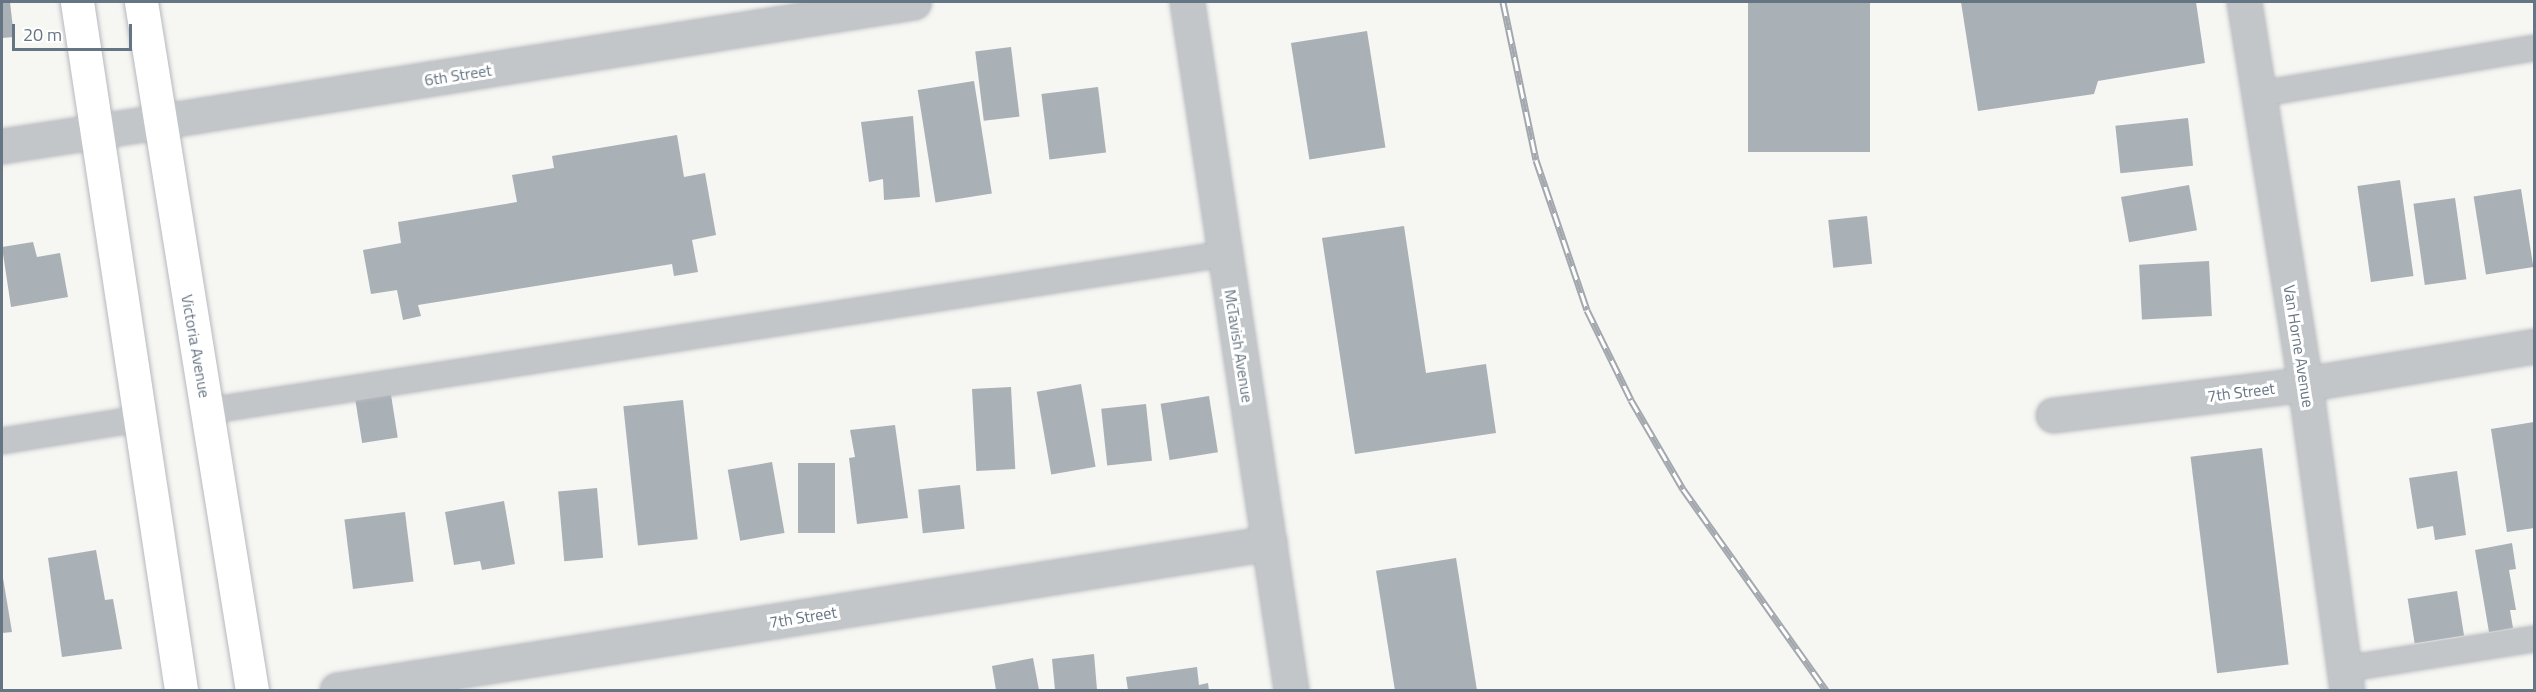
<!DOCTYPE html>
<style>
body{margin:0}
#map{position:relative;width:2536px;height:692px;overflow:hidden;background:#f6f6f3;font-family:"Titillium Web",sans-serif}
div>[style]{position:absolute}
[style*='--x']{left:calc(var(--x)*1px);top:calc(var(--y)*1px);width:calc(var(--w)*1px);rotate:calc(var(--a)*1deg)}
.building>*{inset:0;background:#a9b0b6;transform-origin:0 0}
.roads{filter:drop-shadow(0 0 2px #b5b9bd) drop-shadow(0 0 2px #b5b9bd)}
.service>*{height:24px;margin:-12px;padding:0 12px;transform-origin:12px;border-radius:12px;background:#c2c6c9}
.minor>*{height:33px;margin:-16.5px;padding:0 16.5px;transform-origin:16.5px;border-radius:16.5px;background:#c2c6c9}
.tertiary>*{height:33px;margin:-16.5px;padding:0 16.5px;transform-origin:16.5px;border-radius:16.5px;background:#c2c6c9}
.primary>*{height:33px;margin:-16.5px;padding:0 16.5px;transform-origin:16.5px;border-radius:16.5px;background:#fff}
.rail>*{height:7px;margin-top:-3.5px;transform-origin:0;background:repeating-linear-gradient(90deg,#fff 0 14px,#a3a8ae 0 28px);box-sizing:border-box;border-block:2px solid #a3a8ae}
span{translate:-50% -50%;white-space:nowrap;text-align:center;line-height:1.15;-webkit-text-stroke:6px #fff;paint-order:stroke}
.street-label{font-size:16px;color:#667583}
.frame{position:absolute;inset:0;border:3px solid #667583;pointer-events:none}
.scale{position:absolute;left:12px;top:24px;width:120px;height:27px;box-sizing:border-box;border:3px solid #667583;border-top:0;padding-left:8px;font-size:18px;line-height:21px;white-space:nowrap;color:#667583;-webkit-text-stroke:4px #fff;paint-order:stroke}
</style>
<div id="map">
<div class="building">
<i style="clip-path:polygon(2px 2px,10px 2px,14px 37px,2px 38px)"></i>
<i style="left:1748px;top:2px;width:122px;height:150px"></i>
<i style="clip-path:polygon(1961px 2px,2196px 2px,2205px 63px,2098px 81px,2094px 94px,1978px 111px)"></i>
<i style="left:1367px;top:31px;width:118px;height:77px;rotate:81deg"></i>
<i style="left:1011px;top:47px;width:70px;height:36px;rotate:83deg"></i>
<i style="left:974px;top:81px;width:114px;height:57px;rotate:81deg"></i>
<i style="left:1098px;top:87px;width:66px;height:57px;rotate:83deg"></i>
<i style="clip-path:polygon(913px 116px,920px 197px,884px 200px,883px 179px,869px 182px,861px 122px)"></i>
<i style="left:2188px;top:118px;width:48px;height:73px;rotate:84deg"></i>
<i style="clip-path:polygon(677px 135px,684px 177px,705px 173px,716px 235px,692px 240px,698px 272px,674px 276px,672px 264px,418px 305px,421px 316px,403px 320px,397px 290px,371px 294px,363px 250px,401px 243px,398px 222px,517px 202px,512px 175px,554px 168px,552px 156px)"></i>
<i style="left:2400px;top:180px;width:97px;height:43px;rotate:82deg"></i>
<i style="left:2189px;top:185px;width:46px;height:69px;rotate:80deg"></i>
<i style="left:2521px;top:189px;width:79px;height:48px;rotate:81deg"></i>
<i style="left:2455px;top:198px;width:82px;height:42px;rotate:82deg"></i>
<i style="left:1867px;top:216px;width:48px;height:39px;rotate:84deg"></i>
<i style="clip-path:polygon(1404px 226px,1426px 373px,1486px 364px,1496px 433px,1355px 454px,1322px 238px)"></i>
<i style="clip-path:polygon(33px 242px,37px 257px,60px 253px,68px 297px,11px 307px,2px 247px)"></i>
<i style="left:2209px;top:261px;width:55px;height:70px;rotate:87deg"></i>
<i style="left:1081px;top:384px;width:84px;height:45px;rotate:80deg"></i>
<i style="left:1011px;top:387px;width:82px;height:39px;rotate:87deg"></i>
<i style="left:391px;top:395px;width:43px;height:36px;rotate:81deg"></i>
<i style="left:1209px;top:396px;width:57px;height:49px;rotate:81deg"></i>
<i style="left:683px;top:400px;width:140px;height:60px;rotate:84deg"></i>
<i style="left:1146px;top:404px;width:57px;height:45px;rotate:84deg"></i>
<i style="clip-path:polygon(2534px 422px,2534px 528px,2507px 532px,2491px 429px)"></i>
<i style="clip-path:polygon(895px 425px,908px 518px,857px 524px,849px 458px,855px 457px,850px 430px)"></i>
<i style="left:2262px;top:448px;width:218px;height:72px;rotate:83deg"></i>
<i style="left:772px;top:462px;width:72px;height:45px;rotate:80deg"></i>
<i style="left:798px;top:463px;width:37px;height:70px"></i>
<i style="clip-path:polygon(2457px 471px,2466px 535px,2435px 540px,2433px 526px,2417px 529px,2409px 478px)"></i>
<i style="left:960px;top:485px;width:44px;height:42px;rotate:84deg"></i>
<i style="left:597px;top:488px;width:70px;height:39px;rotate:85deg"></i>
<i style="clip-path:polygon(504px 501px,515px 564px,482px 570px,480px 561px,454px 565px,445px 512px)"></i>
<i style="left:405px;top:512px;width:70px;height:61px;rotate:83deg"></i>
<i style="clip-path:polygon(2512px 543px,2516px 569px,2509px 570px,2516px 610px,2510px 610px,2513px 628px,2489px 632px,2475px 550px)"></i>
<i style="clip-path:polygon(96px 550px,105px 600px,113px 599px,122px 649px,62px 657px,48px 558px)"></i>
<i style="left:1456px;top:558px;width:134px;height:81px;rotate:81deg"></i>
<i style="clip-path:polygon(2px 572px,12px 632px,2px 633px)"></i>
<i style="left:2457px;top:591px;width:45px;height:50px;rotate:81deg"></i>
<i style="clip-path:polygon(1094px 654px,1097px 690px,1055px 690px,1052px 659px)"></i>
<i style="clip-path:polygon(1033px 658px,1039px 690px,996px 690px,992px 666px)"></i>
<i style="clip-path:polygon(1197px 667px,1199px 685px,1208px 683px,1209px 690px,1128px 690px,1126px 677px)"></i>
</div>
<div class="roads">
<div class="service">
<i style="--x:2259;--y:94;--w:279;--a:-9.5"></i>
<i style="--x:207;--y:411;--w:1030;--a:-8.77"></i>
<i style="--x:2;--y:441;--w:140;--a:-9.1"></i>
<i style="--x:2344;--y:669;--w:192;--a:-9"></i>
</div>
<div class="minor">
<i style="--x:1187;--y:2;--w:696;--a:81.4"></i>
<i style="--x:2244;--y:2;--w:387;--a:80.9"></i>
<i style="--x:2305;--y:384;--w:309;--a:82.2"></i>
<i style="--x:157;--y:122;--w:766;--a:-9.01"></i>
<i style="--x:2053;--y:415;--w:254;--a:-7"></i>
<i style="--x:2305;--y:384;--w:232;--a:-9.4"></i>
<i style="--x:337;--y:690;--w:944;--a:-8.96"></i>
</div>
<div class="tertiary">
<i style="--x:2;--y:146;--w:157;--a:-8.8"></i>
</div>
<div class="primary">
<i style="--x:77;--y:2;--w:696;--a:81.4"></i>
<i style="--x:141;--y:2;--w:697;--a:80.84"></i>
</div>
</div>
<div class="rail">
<i style="--x:1503;--y:2;--w:161;--a:78.2"></i>
<i style="--x:1536;--y:160;--w:158;--a:71.2"></i>
<i style="--x:1587;--y:310;--w:100;--a:63.9"></i>
<i style="--x:1631;--y:400;--w:103;--a:59.7"></i>
<i style="--x:1683;--y:489;--w:247;--a:54.6"></i>
</div>
<div class="street-label">
<span style="left:458px;top:75px;rotate:-9deg">6th Street</span>
<span style="left:196px;top:346px;rotate:80deg">Victoria Avenue</span>
<span style="left:1239px;top:346px;rotate:81deg">McTavish Avenue</span>
<span style="left:2299px;top:346px;rotate:81deg">Van Horne Avenue</span>
<span style="left:2241px;top:392px;rotate:-7deg">7th Street</span>
<span style="left:803px;top:617px;rotate:-9deg">7th Street</span>
</div>
<div class="frame"></div>
<div class="scale">20 m</div>
</div>
